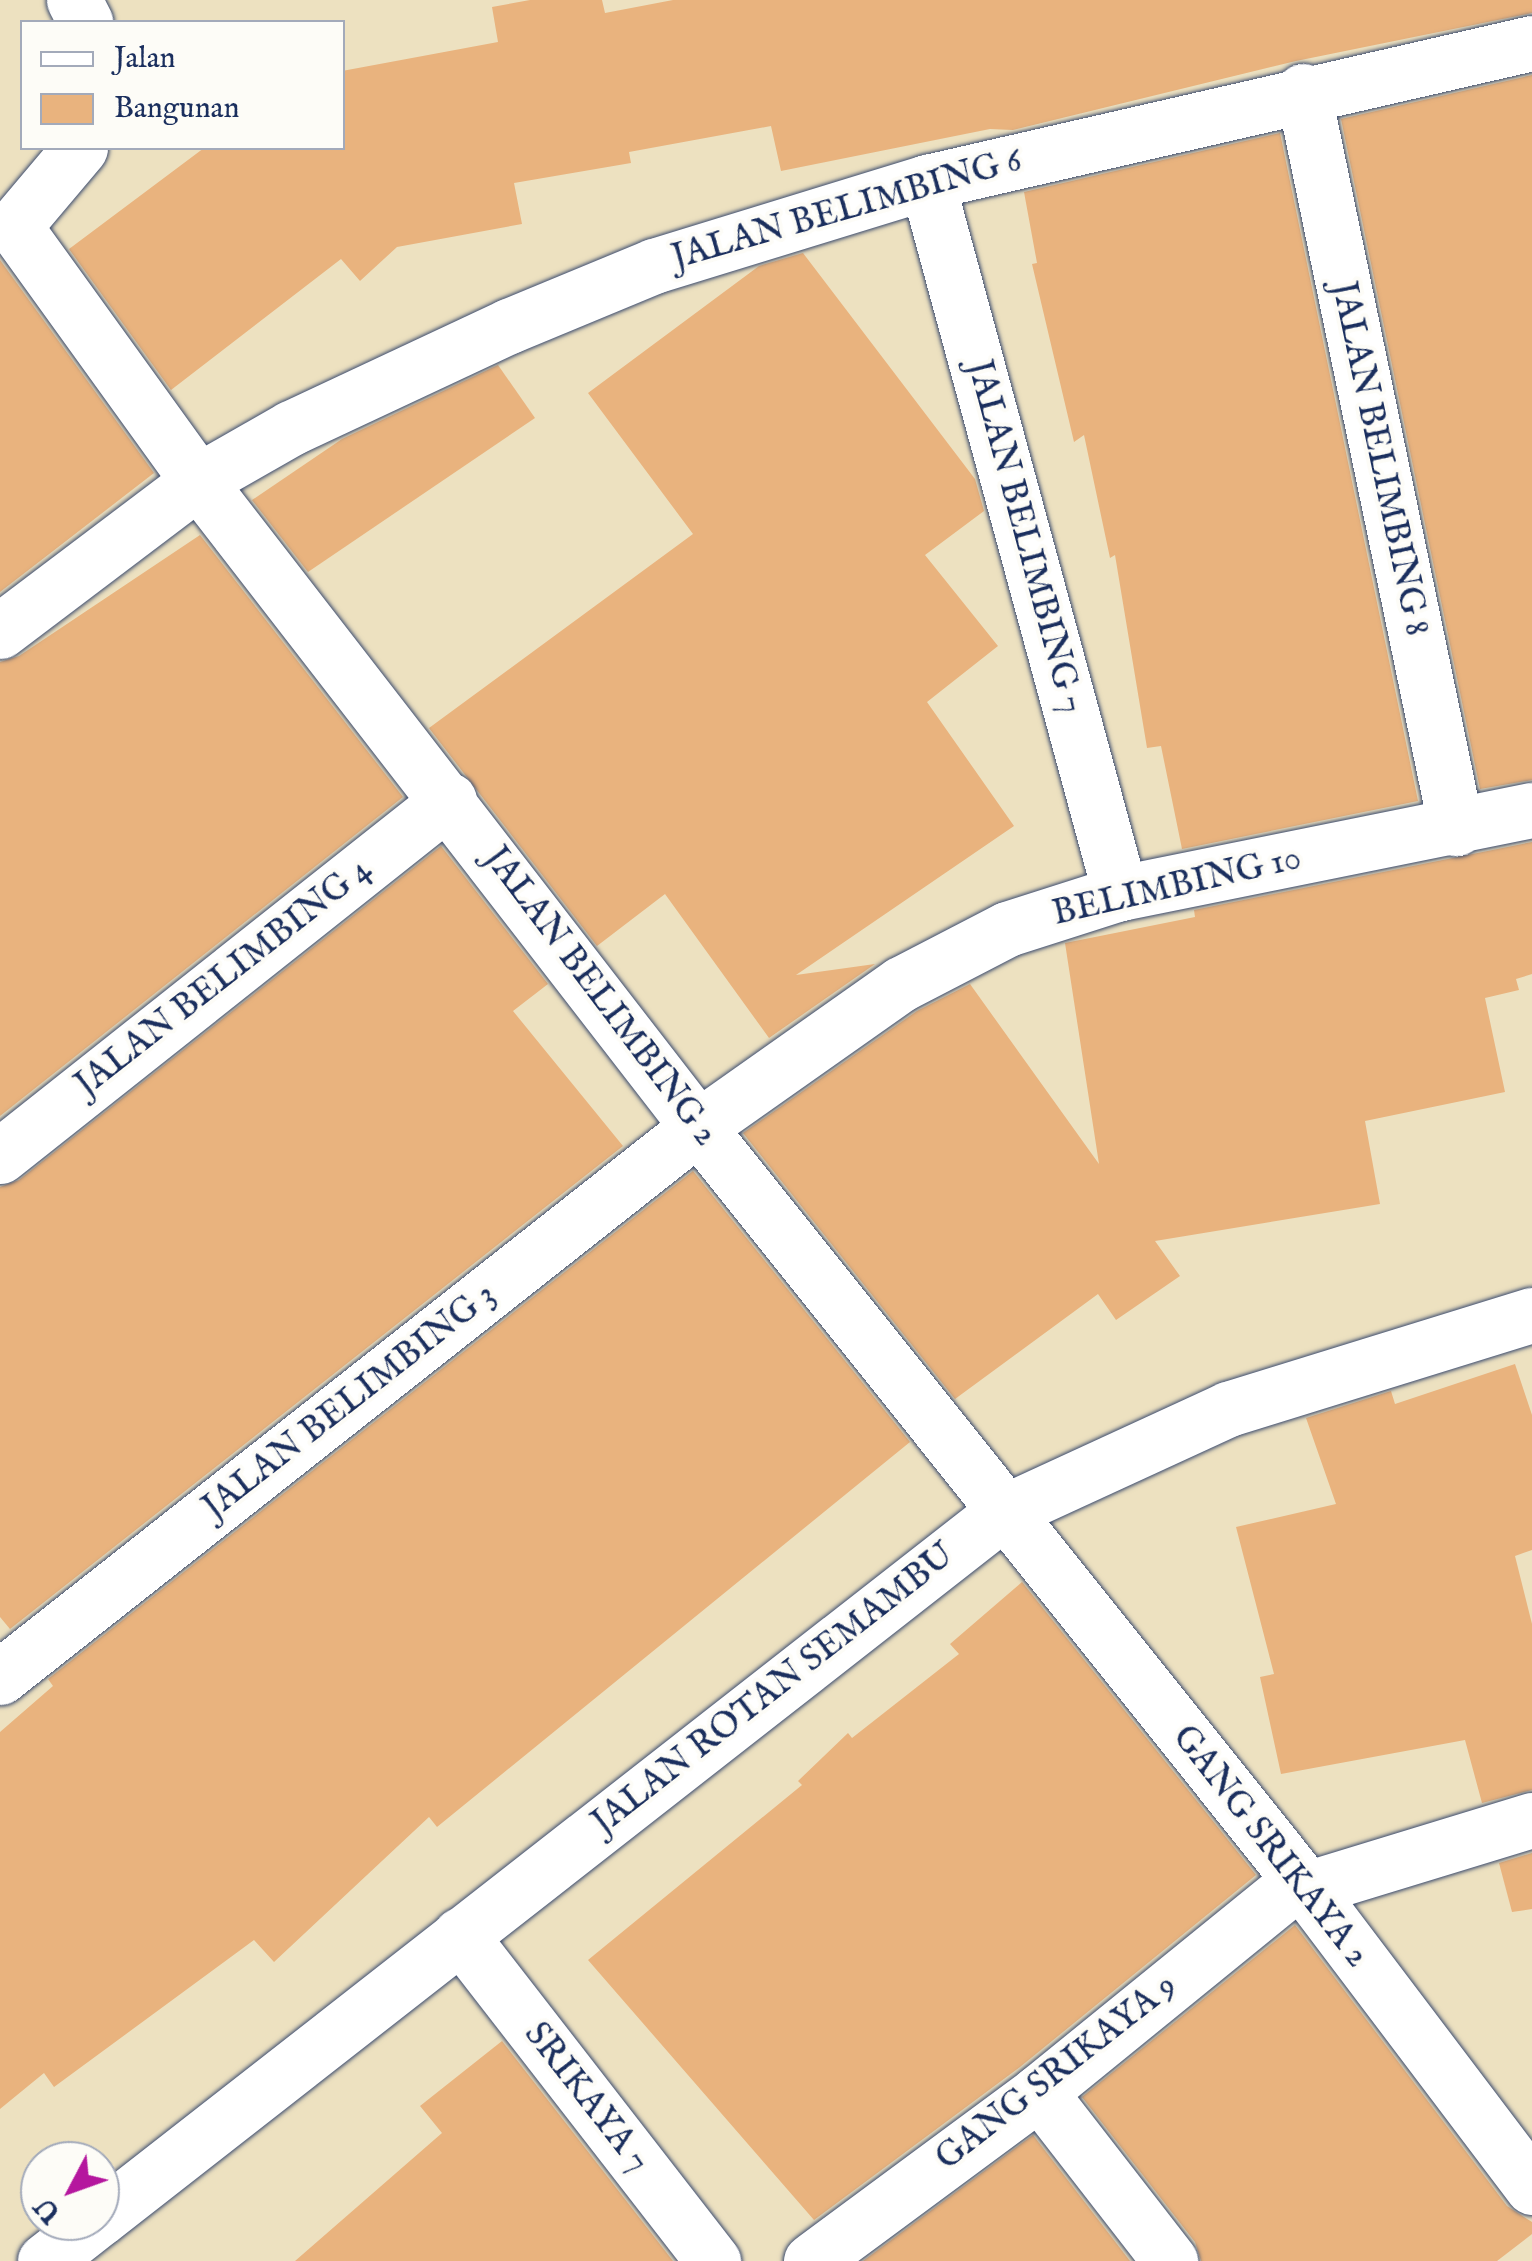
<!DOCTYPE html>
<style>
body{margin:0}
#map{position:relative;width:1532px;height:2261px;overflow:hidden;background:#ede1c0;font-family:"IM FELL English",serif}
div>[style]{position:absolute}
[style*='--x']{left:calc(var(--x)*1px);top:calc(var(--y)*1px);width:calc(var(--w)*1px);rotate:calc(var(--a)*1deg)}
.building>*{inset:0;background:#e9b37e}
.roads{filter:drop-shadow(0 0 2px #3a4a6d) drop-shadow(0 0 2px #3a4a6d)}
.street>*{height:55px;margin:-27.5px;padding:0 27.5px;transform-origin:27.5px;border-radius:27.5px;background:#fff}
span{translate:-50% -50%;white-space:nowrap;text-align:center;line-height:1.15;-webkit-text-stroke:8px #fdfcf7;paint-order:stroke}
.street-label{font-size:35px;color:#1b2f5e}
.legend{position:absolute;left:20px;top:20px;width:325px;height:130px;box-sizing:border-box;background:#fdfcf7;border:2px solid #a3aaba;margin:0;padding:12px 18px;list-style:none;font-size:30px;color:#1b2f5e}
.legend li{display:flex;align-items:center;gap:20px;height:50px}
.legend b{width:50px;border:2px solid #a3aaba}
.north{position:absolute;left:20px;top:2141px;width:100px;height:100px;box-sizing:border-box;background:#fdfcf7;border:2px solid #a3aaba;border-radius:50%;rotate:229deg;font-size:28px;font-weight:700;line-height:40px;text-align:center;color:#1b2f5e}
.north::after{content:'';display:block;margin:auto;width:35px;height:45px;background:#b5179e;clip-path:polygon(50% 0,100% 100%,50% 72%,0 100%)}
</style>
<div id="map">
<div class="building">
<i style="clip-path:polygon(530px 0,602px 0,605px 13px,673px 0,1532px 0,1532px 13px,1296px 61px,1013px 130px,990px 129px,781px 171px,771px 126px,629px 152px,631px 163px,514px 183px,522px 224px,397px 247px,360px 281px,341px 259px,171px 390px,69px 249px,204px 148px,342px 148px,342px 71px,498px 42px,492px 7px)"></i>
<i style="clip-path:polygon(1532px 75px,1532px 780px,1480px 789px,1341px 119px)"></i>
<i style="clip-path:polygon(1280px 133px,1418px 801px,1182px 849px,1161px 746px,1147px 748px,1115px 555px,1110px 558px,1084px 435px,1074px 442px,1032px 264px,1037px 263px,1024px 192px)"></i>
<i style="clip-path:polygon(803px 253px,975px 479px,984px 511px,925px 555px,998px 646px,927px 702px,1014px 826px,796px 975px,875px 964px,769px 1038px,665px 894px,597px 946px,429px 728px,693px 534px,588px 393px,759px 266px)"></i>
<i style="clip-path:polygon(0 260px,154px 473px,0 592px)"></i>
<i style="clip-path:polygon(498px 365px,535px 418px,308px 572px,252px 500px,342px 439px)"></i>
<i style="clip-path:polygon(200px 535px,403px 797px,0 1116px,0 662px,19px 656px)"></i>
<i style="clip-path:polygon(1532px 842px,1532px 974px,1516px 979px,1519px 990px,1485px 998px,1505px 1092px,1365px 1121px,1380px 1204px,1155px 1241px,1180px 1276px,1116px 1320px,1098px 1294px,955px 1399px,743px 1133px,917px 1011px,970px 984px,1099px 1164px,1065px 943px,1195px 917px,1194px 910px)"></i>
<i style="clip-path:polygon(441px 846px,548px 984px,513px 1011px,623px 1146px,10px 1629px,0 1617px,0 1187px,19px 1180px)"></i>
<i style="clip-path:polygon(693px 1171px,910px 1442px,437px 1827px,429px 1817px,274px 1962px,254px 1940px,54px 2087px,44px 2073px,0 2109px,0 1732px,53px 1686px,48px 1679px)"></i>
<i style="clip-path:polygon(1515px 1364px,1532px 1415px,1532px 1550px,1515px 1556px,1532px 1624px,1532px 1790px,1482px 1803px,1465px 1740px,1281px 1774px,1260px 1677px,1274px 1674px,1236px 1527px,1336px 1504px,1306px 1418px,1391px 1391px,1395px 1404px)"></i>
<i style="clip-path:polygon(1022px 1582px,1256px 1875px,1020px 2067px,814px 2220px,588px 1960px,802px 1785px,798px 1781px,848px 1733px,852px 1738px,959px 1654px,950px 1644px)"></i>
<i style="clip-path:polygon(1532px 1853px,1532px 1909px,1512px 1912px,1499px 1863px)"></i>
<i style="clip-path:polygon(1295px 1925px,1507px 2206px,1532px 2222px,1532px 2234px,1497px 2261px,1201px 2261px,1195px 2242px,1082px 2097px)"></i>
<i style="clip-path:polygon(502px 2041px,673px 2261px,295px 2261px,442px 2133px,420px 2106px)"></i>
<i style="clip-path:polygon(1033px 2135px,1130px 2261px,863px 2261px)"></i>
</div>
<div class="roads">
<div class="street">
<i style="--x:74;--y:0;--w:25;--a:63"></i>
<i style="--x:1303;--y:91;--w:753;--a:78.27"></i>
<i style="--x:80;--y:148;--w:102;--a:130.2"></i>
<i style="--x:14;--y:226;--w:314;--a:54.2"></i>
<i style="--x:198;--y:481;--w:817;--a:52.26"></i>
<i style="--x:698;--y:1127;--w:964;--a:51.36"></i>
<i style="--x:1300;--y:1880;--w:385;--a:52.9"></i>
<i style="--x:927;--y:182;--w:737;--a:74.81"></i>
<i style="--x:0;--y:631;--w:248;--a:-37.1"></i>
<i style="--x:198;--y:481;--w:107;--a:-29.7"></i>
<i style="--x:291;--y:428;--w:241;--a:-25.1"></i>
<i style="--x:509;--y:326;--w:157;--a:-22.5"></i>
<i style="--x:654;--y:266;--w:286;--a:-17.1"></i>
<i style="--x:927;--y:182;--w:621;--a:-12.94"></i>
<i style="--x:0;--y:1156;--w:573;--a:-38.41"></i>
<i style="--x:0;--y:1677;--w:889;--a:-38.24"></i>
<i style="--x:698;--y:1127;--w:248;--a:-35.2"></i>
<i style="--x:901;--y:984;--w:119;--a:-27.4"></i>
<i style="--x:1007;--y:929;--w:119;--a:-17.7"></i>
<i style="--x:1120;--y:893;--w:420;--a:-11.4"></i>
<i style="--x:1306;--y:1889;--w:236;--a:-17"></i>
<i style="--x:460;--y:1935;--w:413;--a:52.2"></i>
<i style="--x:1039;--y:2092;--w:214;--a:52.2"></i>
<i style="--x:100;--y:2218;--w:1145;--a:-38.01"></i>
<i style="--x:1002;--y:1513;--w:249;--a:-24.7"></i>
<i style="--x:1228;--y:1409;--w:318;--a:-17.2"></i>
<i style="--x:45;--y:2261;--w:65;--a:-38.1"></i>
<i style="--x:811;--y:2261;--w:284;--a:-36.5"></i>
<i style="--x:1039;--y:2092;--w:336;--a:-39.1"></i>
</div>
</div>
<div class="street-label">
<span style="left:847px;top:210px;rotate:-16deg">JALAN BELIMBING 6</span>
<span style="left:1379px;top:459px;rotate:78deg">JALAN BELIMBING 8</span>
<span style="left:1024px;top:537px;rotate:75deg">JALAN BELIMBING 7</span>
<span style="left:1177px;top:887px;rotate:-13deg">BELIMBING 10</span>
<span style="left:224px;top:978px;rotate:-38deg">JALAN BELIMBING 4</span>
<span style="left:600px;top:997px;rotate:53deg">JALAN BELIMBING 2</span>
<span style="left:350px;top:1402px;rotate:-38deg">JALAN BELIMBING 3</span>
<span style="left:774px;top:1690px;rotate:-38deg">JALAN ROTAN SEMAMBU</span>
<span style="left:1270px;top:1847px;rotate:52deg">GANG SRIKAYA 2</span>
<span style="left:1057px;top:2073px;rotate:-38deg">GANG SRIKAYA 9</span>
<span style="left:586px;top:2098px;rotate:52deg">SRIKAYA 7</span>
</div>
<ul class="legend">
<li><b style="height:12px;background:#fff"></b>Jalan</li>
<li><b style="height:28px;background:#e9b37e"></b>Bangunan</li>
</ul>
<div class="north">U</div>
</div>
